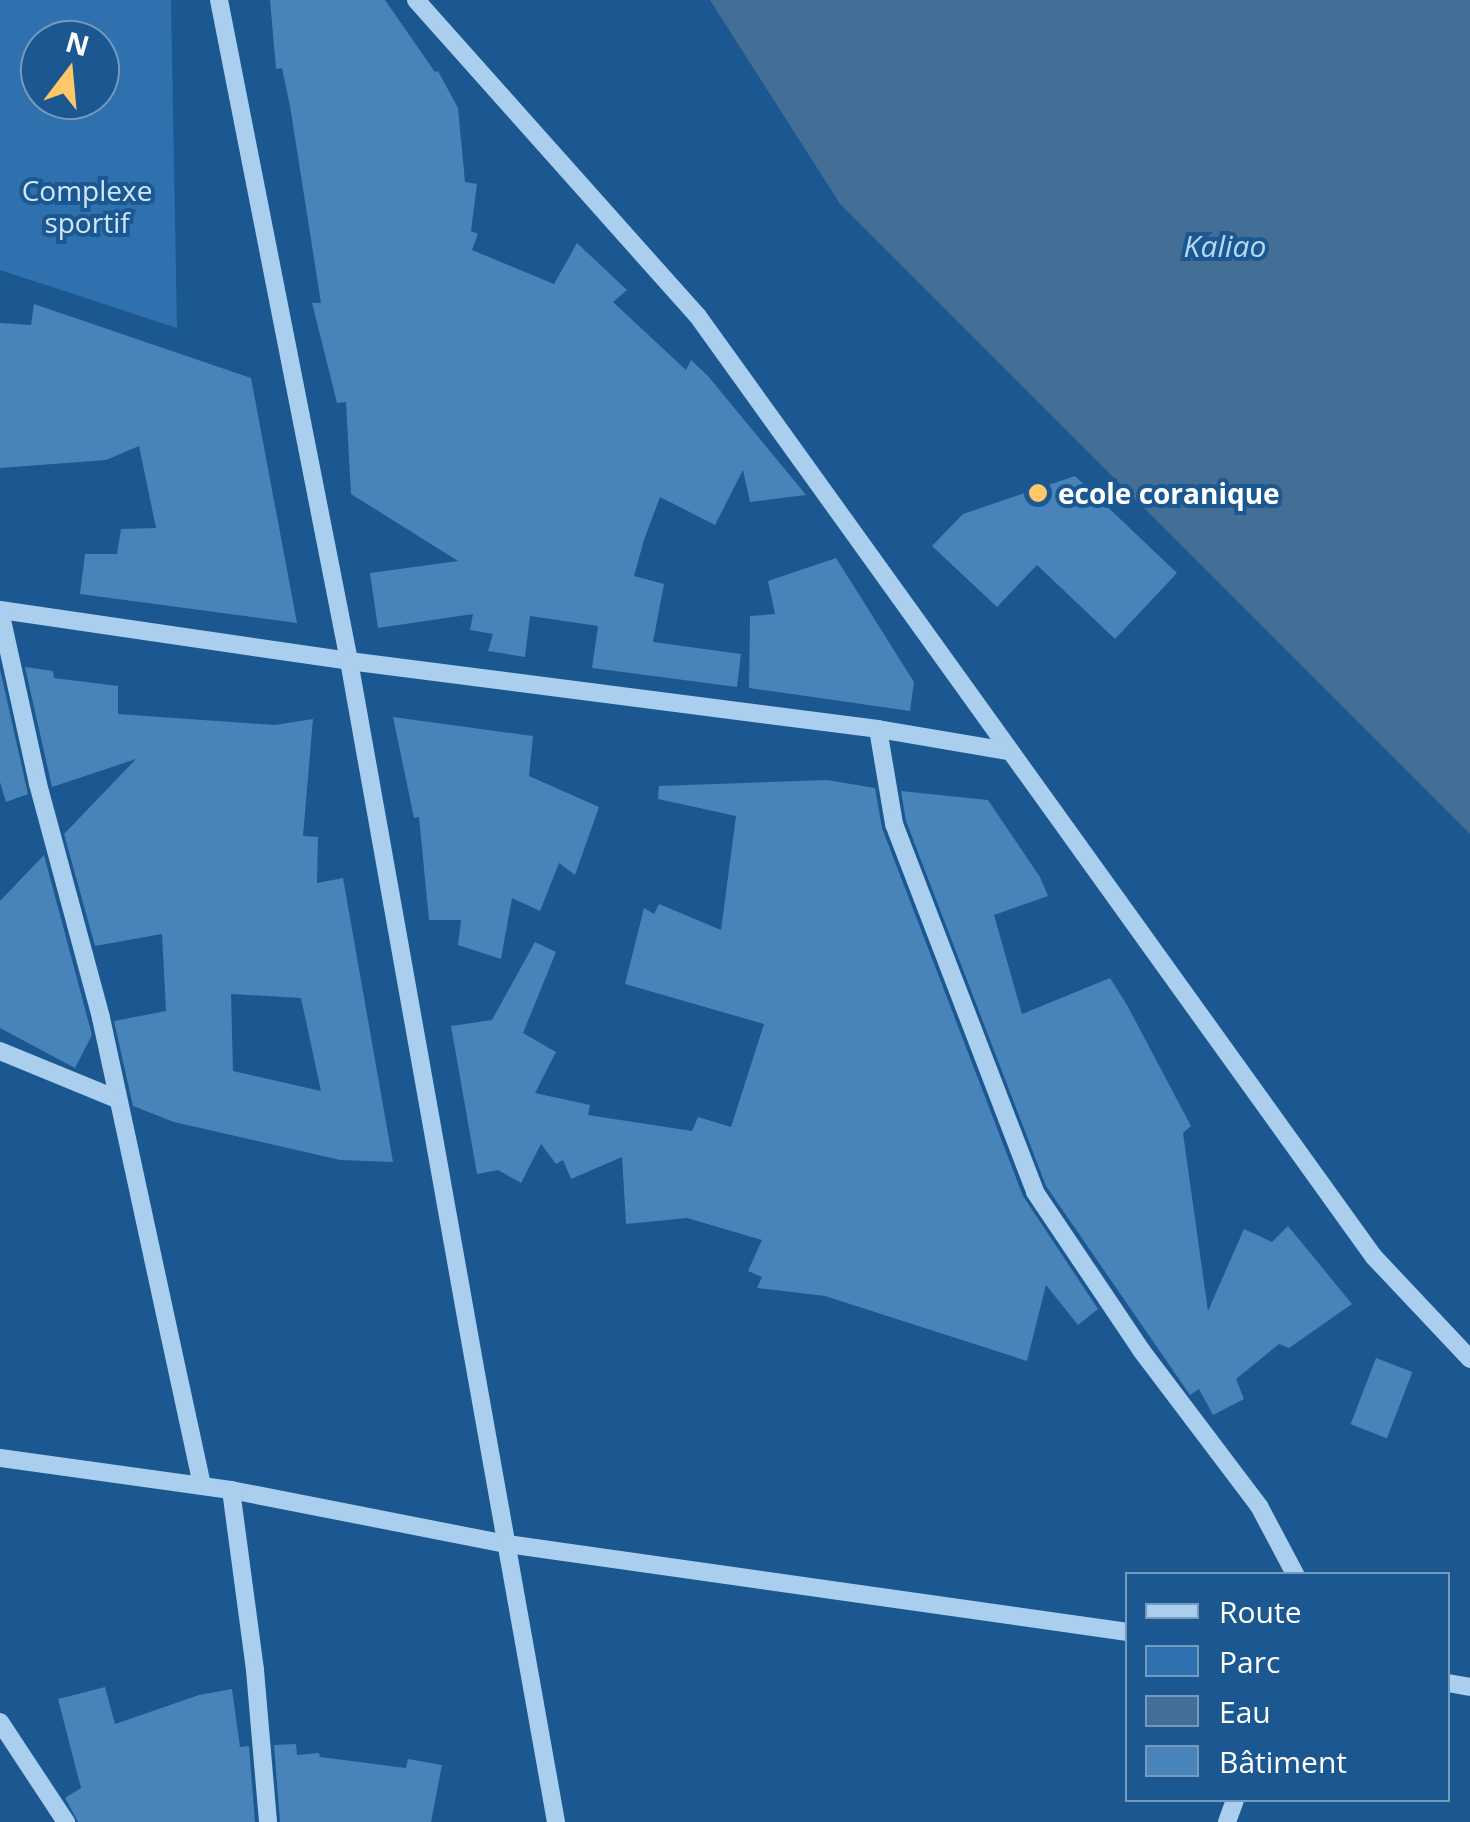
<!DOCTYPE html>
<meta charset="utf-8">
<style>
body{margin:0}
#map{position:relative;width:1470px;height:1822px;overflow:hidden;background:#1b5790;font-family:"Open Sans",sans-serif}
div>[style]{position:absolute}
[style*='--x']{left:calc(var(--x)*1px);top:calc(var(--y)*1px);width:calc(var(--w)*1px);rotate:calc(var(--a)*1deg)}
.green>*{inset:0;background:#2e71ae}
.water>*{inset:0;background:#436e96}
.building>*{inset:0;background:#4883b9;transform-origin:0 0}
.minor>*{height:18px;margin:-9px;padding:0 9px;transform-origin:9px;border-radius:9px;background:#aaceee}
.dots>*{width:28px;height:28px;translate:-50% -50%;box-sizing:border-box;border:5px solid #1b5790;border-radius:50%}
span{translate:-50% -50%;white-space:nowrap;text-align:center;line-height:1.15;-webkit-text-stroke:8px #1b5790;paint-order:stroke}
.park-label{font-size:28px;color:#d0e6fa}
.poi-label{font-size:28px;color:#fff;font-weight:700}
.left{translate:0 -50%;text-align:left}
.water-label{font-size:30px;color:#b6d8f5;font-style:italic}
.legend{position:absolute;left:1125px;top:1572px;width:325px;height:230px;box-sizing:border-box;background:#1b5790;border:2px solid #769abc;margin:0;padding:12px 18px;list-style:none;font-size:30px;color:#fff}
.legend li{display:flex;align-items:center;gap:20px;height:50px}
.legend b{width:50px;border:2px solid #769abc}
.north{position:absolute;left:20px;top:20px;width:100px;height:100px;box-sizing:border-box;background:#1b5790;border:2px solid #769abc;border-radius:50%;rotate:16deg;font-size:28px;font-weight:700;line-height:40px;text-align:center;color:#fff}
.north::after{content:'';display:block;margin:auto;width:35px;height:45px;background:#ffc767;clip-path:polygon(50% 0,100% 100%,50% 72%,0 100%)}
</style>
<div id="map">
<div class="green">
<i style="clip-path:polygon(evenodd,0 0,171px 0,177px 328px,0 270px,0 0,40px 40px,100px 40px,100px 100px,40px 100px,40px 40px)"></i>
</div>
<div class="water">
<i style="clip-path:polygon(710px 0,1470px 0,1470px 834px,840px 204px)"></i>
</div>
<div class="building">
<i style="clip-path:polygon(270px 0,385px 0,435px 72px,438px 71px,458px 108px,465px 182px,477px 184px,471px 231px,478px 234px,472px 250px,554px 284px,577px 243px,627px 290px,613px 302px,686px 370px,691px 360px,708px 376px,806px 495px,750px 502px,743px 470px,715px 525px,660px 497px,644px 540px,634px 576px,664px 584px,653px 642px,741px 654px,737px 687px,592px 668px,598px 626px,530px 616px,525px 657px,488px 651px,493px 634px,470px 630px,473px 614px,378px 628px,370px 573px,458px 561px,351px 494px,346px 402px,337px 403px,312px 303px,321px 303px,290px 106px,282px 68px,276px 69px)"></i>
<i style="clip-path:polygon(34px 304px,251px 378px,297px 623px,80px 594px,85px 554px,117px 554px,121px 529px,156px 528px,139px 446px,106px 460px,0 468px,0 323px,31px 325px)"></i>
<i style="clip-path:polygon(1075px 476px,1177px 573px,1115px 639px,1037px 565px,997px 607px,932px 546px,963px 514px)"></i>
<i style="clip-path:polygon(836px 558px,914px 682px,910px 711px,749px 688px,750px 616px,775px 614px,768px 581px)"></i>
<i style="clip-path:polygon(evenodd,25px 667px,53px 671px,54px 678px,118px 686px,118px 714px,275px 725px,313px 719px,303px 836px,318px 837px,317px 883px,343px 878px,393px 1162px,340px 1160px,174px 1122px,133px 1106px,114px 1021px,166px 1011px,162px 934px,95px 946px,64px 834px,136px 759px,52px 787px,25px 667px,231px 994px,301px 998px,321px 1091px,233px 1071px,231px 994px)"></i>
<i style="clip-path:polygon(0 669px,28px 794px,6px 802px,0 782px)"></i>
<i style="clip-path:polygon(393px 717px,533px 736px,529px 776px,599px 807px,575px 875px,559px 863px,540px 911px,512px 898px,501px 959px,458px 945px,461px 920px,429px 920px,419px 817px,414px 818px)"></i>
<i style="clip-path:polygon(827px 780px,875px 788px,882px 828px,1023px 1196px,1098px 1309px,1078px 1325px,1046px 1285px,1027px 1361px,825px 1296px,757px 1288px,762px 1277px,748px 1271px,762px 1240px,687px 1218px,626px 1224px,622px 1157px,571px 1179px,563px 1160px,556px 1164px,541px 1144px,521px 1183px,498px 1170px,477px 1174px,451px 1026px,492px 1020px,535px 942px,556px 952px,523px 1033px,556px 1052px,535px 1093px,590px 1105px,588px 1115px,692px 1131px,698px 1117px,731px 1127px,764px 1024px,625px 984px,644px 908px,654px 914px,659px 904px,721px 930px,736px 816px,658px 799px,659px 786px)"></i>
<i style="clip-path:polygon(901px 791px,988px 800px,1040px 877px,1048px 896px,994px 915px,1022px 1014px,1110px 978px,1127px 1005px,1191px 1126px,1183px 1133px,1208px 1311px,1244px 1229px,1272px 1242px,1288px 1226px,1352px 1304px,1289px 1348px,1279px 1344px,1236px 1379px,1244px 1399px,1213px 1415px,1199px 1389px,1190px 1395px,1046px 1186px,906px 821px)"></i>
<i style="clip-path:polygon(44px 855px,92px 1035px,75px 1068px,0 1028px,0 901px)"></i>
<i style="left:1376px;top:1358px;width:39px;height:71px;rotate:21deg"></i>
<i style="clip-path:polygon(105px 1687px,115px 1724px,199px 1695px,232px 1689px,240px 1747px,249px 1746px,255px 1822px,78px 1822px,65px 1798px,81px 1788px,58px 1699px)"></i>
<i style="clip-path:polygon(296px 1744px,297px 1755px,319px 1753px,320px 1757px,406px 1768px,408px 1759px,442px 1765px,431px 1822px,280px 1822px,274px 1745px)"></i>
</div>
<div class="minor">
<i style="--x:219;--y:0;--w:674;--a:78.87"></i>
<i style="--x:349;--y:661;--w:1179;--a:79.89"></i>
<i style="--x:416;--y:0;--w:422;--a:48.3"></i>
<i style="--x:697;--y:315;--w:1160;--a:54.3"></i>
<i style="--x:1374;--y:1257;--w:140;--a:46.7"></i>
<i style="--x:0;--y:610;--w:353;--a:8.3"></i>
<i style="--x:349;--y:661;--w:533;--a:7.32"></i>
<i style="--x:878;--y:729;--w:132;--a:9.6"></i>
<i style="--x:0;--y:611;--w:177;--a:77.6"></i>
<i style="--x:38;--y:784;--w:242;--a:74.9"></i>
<i style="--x:101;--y:1018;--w:478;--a:77.8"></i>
<i style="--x:878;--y:729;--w:96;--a:80.4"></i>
<i style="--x:894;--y:824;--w:394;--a:69"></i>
<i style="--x:1035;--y:1192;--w:190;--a:56.1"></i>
<i style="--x:1141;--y:1350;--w:196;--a:52.9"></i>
<i style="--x:1259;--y:1506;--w:77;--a:62.1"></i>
<i style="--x:0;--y:1051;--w:126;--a:22.3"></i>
<i style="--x:0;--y:1458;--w:233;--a:7.9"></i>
<i style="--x:231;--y:1490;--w:281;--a:11.1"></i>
<i style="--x:507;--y:1544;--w:627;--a:8.07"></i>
<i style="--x:231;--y:1490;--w:182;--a:82.4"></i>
<i style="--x:255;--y:1670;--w:153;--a:85.1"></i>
<i style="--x:1448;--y:1683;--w:22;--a:10"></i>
<i style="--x:0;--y:1722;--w:120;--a:56.6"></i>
<i style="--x:1227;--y:1822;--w:23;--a:-70"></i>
</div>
<div class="dots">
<i style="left:1038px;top:493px;background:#ffc767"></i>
</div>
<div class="park-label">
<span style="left:87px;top:206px">Complexe<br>sportif</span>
</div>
<div class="poi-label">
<span class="left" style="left:1058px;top:493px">ecole coranique</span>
</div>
<div class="water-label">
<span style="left:1225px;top:246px">Kaliao</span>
</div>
<ul class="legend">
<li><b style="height:12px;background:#aaceee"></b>Route</li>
<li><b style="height:28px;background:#2e71ae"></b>Parc</li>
<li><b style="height:28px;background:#436e96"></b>Eau</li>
<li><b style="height:28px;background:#4883b9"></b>Bâtiment</li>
</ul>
<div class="north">N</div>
</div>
